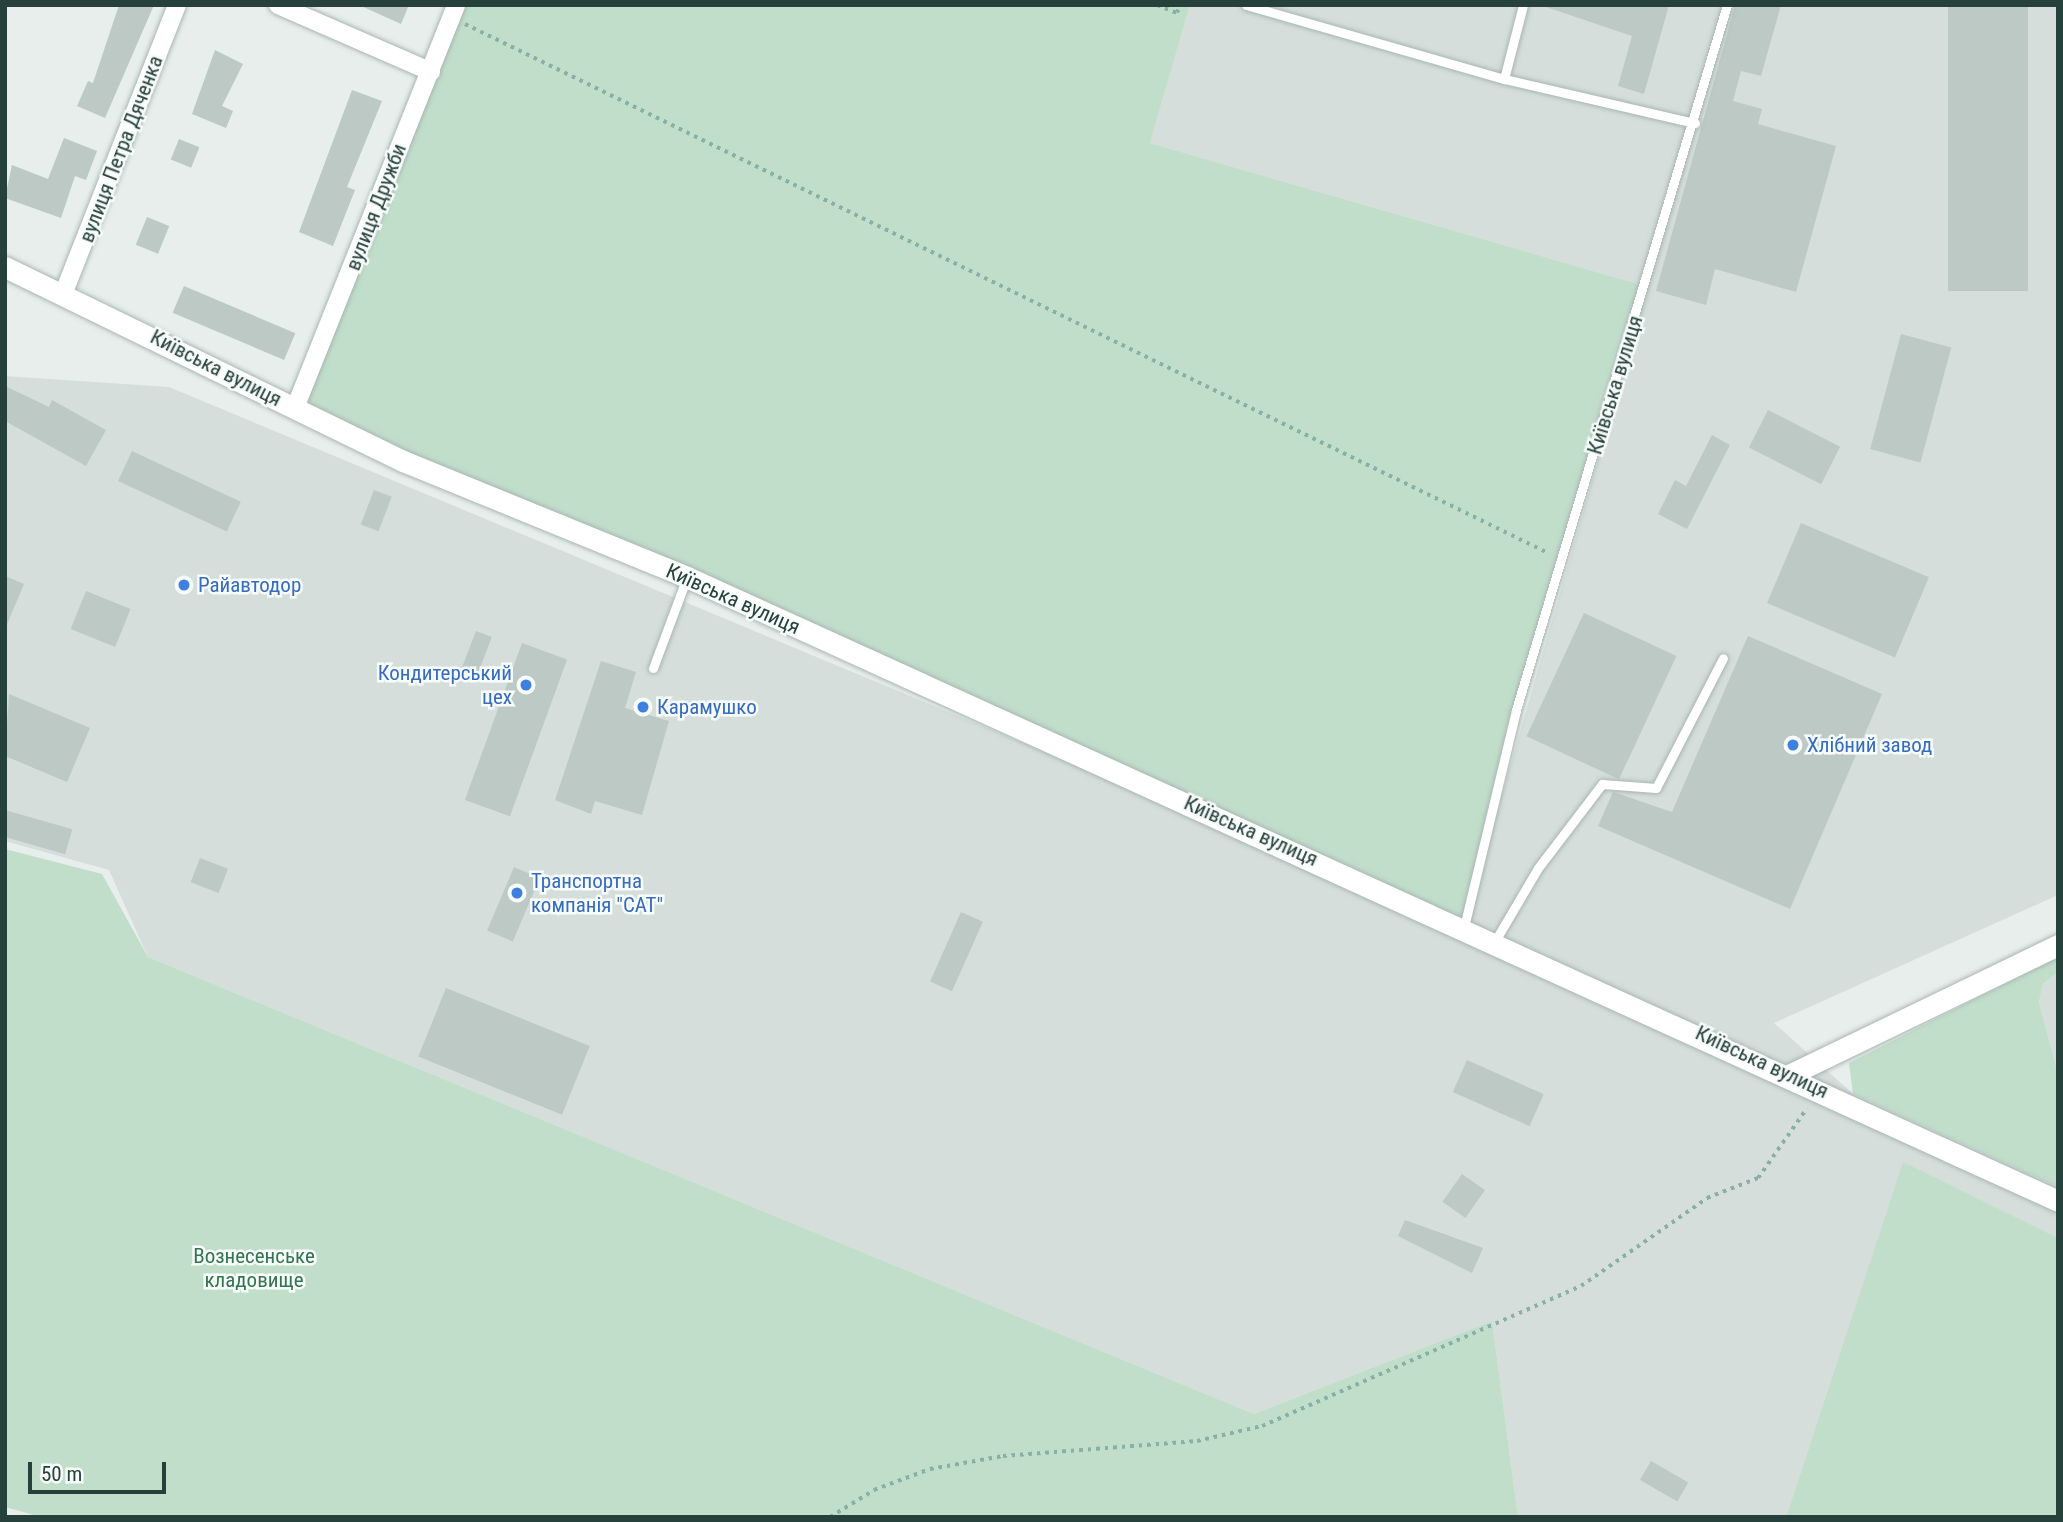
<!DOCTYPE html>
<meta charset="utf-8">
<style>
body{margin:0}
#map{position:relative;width:2063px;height:1522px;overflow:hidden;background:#e7eeeb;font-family:"Roboto Condensed",sans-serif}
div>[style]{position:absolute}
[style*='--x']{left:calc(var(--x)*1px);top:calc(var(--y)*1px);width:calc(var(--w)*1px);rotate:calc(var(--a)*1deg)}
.built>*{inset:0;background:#d5dedb}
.green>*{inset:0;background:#c1decb}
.building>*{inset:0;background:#bcc9c5;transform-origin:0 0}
.path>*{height:3.5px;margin-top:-1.75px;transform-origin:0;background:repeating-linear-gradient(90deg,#89b0a7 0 3.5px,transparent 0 8.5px)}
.roads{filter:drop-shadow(0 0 2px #a9b6b3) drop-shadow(0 0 2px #a9b6b3)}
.service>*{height:9px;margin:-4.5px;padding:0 4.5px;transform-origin:4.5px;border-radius:4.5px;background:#fff}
.minor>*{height:18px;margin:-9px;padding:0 9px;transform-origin:9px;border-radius:9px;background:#fff}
.secondary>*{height:21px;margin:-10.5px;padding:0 10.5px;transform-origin:10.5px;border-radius:10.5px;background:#fff}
.dots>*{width:19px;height:19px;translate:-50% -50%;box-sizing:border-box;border:4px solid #f7fbf9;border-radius:50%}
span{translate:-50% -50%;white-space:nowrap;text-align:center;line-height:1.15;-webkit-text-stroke:5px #f7fbf9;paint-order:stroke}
.street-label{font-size:21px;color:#26403b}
.shop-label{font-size:21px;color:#366cbe}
.left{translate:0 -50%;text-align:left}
.right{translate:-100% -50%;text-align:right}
.park-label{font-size:21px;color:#327551}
.frame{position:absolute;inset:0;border:7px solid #26403b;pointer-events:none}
.scale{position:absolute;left:28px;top:1462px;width:138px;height:32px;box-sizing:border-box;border:4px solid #26403b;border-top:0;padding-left:9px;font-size:21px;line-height:24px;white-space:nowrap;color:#26403b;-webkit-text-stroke:5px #f7fbf9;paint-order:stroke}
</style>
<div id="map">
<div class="built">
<i style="clip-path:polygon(1190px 5px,1725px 5px,1645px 286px,1150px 143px)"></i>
<i style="clip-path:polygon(1729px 5px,2058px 5px,2058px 895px,1774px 1023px,1853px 1094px,2058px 1187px,2058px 1238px,1903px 1163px,1786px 1517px,1518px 1517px,1492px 1321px,1254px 1414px,148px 957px,109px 870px,5px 841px,5px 376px,169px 387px,1464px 927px)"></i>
<i style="clip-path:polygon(2058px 972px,2058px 1074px,2039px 1002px,2043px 984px)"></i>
</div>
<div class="green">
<i style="clip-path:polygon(466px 5px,1190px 5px,1150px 143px,1645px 286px,1516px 710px,1464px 927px,295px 408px)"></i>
<i style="clip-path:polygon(5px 849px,102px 874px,148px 957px,1254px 1414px,1492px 1321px,1518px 1517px,41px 1517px,5px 1507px)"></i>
<i style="clip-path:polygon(2058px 957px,2058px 972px,2043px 984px,2039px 1002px,2058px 1074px,2058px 1187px,1853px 1094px,1849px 1063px)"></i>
<i style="clip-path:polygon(1903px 1162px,2058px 1238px,2058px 1517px,1786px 1517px)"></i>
</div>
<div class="building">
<i style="clip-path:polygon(119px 5px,154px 5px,105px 118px,77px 106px,88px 81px,93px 83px)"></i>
<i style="clip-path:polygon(359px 5px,409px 5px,401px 24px)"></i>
<i style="clip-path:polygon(1540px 5px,1669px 5px,1644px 94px,1618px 86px,1632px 36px)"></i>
<i style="clip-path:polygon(1735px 5px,1781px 5px,1761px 76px,1741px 71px,1733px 101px,1762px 109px,1758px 124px,1836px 146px,1796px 292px,1715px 269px,1706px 305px,1656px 291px)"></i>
<i style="left:1948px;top:5px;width:80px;height:286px"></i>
<i style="clip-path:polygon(215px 50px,243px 64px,222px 106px,233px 111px,226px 128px,192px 114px)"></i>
<i style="clip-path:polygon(352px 90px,382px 101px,347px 187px,355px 190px,333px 246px,299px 232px)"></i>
<i style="clip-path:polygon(64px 138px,97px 151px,86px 180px,75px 176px,61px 218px,5px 198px,12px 165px,48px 179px)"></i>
<i style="left:179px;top:139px;width:22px;height:22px;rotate:22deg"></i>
<i style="left:147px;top:217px;width:24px;height:30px;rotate:22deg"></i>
<i style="left:184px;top:286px;width:121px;height:29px;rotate:23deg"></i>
<i style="left:1901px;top:334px;width:52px;height:119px;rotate:15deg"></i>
<i style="clip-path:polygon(5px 386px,49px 407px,52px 400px,106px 430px,86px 466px,5px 421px)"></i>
<i style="left:1768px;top:410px;width:81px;height:42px;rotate:27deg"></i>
<i style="clip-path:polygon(1712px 435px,1730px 445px,1687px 529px,1658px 514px,1675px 480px,1686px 486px)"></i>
<i style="left:132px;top:451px;width:120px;height:33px;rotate:25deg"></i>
<i style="left:374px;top:490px;width:19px;height:37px;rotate:21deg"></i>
<i style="left:1801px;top:523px;width:139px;height:87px;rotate:23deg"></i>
<i style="clip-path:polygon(5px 576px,24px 584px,5px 629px)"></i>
<i style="left:86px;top:591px;width:48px;height:41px;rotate:22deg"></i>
<i style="left:1584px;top:613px;width:102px;height:136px;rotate:25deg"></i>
<i style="left:476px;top:631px;width:17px;height:40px;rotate:21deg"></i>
<i style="clip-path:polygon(1748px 636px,1882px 694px,1790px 909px,1598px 826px,1613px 792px,1672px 812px)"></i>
<i style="left:522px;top:643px;width:48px;height:167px;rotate:20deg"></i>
<i style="clip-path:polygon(601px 661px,636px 672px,625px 708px,669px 721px,642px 815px,595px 801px,591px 814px,555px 800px)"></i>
<i style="clip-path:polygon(9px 694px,90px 728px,67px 782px,5px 756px)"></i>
<i style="left:5px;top:810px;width:70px;height:26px;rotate:16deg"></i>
<i style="left:200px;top:858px;width:30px;height:26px;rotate:21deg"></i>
<i style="left:514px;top:867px;width:28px;height:69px;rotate:23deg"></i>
<i style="left:961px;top:912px;width:24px;height:76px;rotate:24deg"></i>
<i style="left:446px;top:988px;width:155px;height:74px;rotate:22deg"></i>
<i style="left:1467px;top:1060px;width:84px;height:35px;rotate:24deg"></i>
<i style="left:1462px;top:1174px;width:28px;height:34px;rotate:35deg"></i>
<i style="clip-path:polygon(1405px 1220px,1483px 1248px,1472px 1273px,1398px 1236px)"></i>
<i style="left:1651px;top:1461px;width:43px;height:22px;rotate:30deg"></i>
</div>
<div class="path">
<i style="--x:1157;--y:5;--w:22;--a:22"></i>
<i style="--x:1177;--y:13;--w:8;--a:-76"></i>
<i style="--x:465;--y:24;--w:1205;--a:26.03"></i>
<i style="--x:830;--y:1517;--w:52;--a:-31.5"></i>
<i style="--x:874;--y:1490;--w:60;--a:-20.6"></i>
<i style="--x:930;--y:1469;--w:74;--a:-10.1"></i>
<i style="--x:1003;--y:1456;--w:195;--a:-4.4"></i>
<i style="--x:1197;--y:1441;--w:67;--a:-13"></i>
<i style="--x:1262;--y:1426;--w:348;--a:-23.7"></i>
<i style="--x:1581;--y:1286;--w:154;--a:-34.9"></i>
<i style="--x:1707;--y:1198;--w:55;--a:-21.4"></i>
<i style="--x:1758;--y:1178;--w:85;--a:-55"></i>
</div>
<div class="roads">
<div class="service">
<i style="--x:1246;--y:5;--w:268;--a:16"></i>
<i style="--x:1504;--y:79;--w:196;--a:13"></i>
<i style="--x:1504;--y:79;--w:76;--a:-75.6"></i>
<i style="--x:653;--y:668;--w:97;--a:-69.5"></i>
<i style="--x:1464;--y:927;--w:223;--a:-76.5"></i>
<i style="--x:1516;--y:710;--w:736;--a:-73.34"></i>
<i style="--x:1495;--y:941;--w:85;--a:-59.5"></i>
<i style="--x:1538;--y:868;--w:106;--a:-52.7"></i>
<i style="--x:1602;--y:784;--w:54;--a:4.2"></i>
<i style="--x:1656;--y:788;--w:146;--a:-62.7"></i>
</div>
<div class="minor">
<i style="--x:278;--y:5;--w:167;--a:23.6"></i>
<i style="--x:64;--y:292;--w:308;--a:-68.5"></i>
<i style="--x:295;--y:408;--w:434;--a:-68.2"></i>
</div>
<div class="secondary">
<i style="--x:5;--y:267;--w:443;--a:26"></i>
<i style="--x:403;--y:461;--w:307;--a:22.2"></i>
<i style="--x:687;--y:577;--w:1506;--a:24.47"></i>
<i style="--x:1789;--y:1075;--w:299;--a:-25.8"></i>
</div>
</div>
<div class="dots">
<i style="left:184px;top:585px;background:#3f7fe0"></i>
<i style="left:526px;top:685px;background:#3f7fe0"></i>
<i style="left:643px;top:707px;background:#3f7fe0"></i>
<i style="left:1793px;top:745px;background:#3f7fe0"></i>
<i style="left:517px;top:893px;background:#3f7fe0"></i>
</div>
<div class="street-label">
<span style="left:121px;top:149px;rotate:-69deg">вулиця Петра Дяченка</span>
<span style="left:376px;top:207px;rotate:-69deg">вулиця Дружби</span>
<span style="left:216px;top:368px;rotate:27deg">Київська вулиця</span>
<span style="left:1615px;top:385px;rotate:-73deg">Київська вулиця</span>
<span style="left:733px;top:599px;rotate:24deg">Київська вулиця</span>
<span style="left:1251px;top:831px;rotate:24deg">Київська вулиця</span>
<span style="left:1762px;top:1062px;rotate:25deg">Київська вулиця</span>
</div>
<div class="shop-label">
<span class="left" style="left:198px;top:585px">Райавтодор</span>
<span class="right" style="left:512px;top:685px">Кондитерський<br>цех</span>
<span class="left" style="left:657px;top:707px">Карамушко</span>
<span class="left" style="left:1807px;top:745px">Хлібний завод</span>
<span class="left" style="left:531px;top:893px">Транспортна<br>компанія "САТ"</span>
</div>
<div class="park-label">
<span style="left:254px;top:1268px">Вознесенське<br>кладовище</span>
</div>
<div class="frame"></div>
<div class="scale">50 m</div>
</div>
